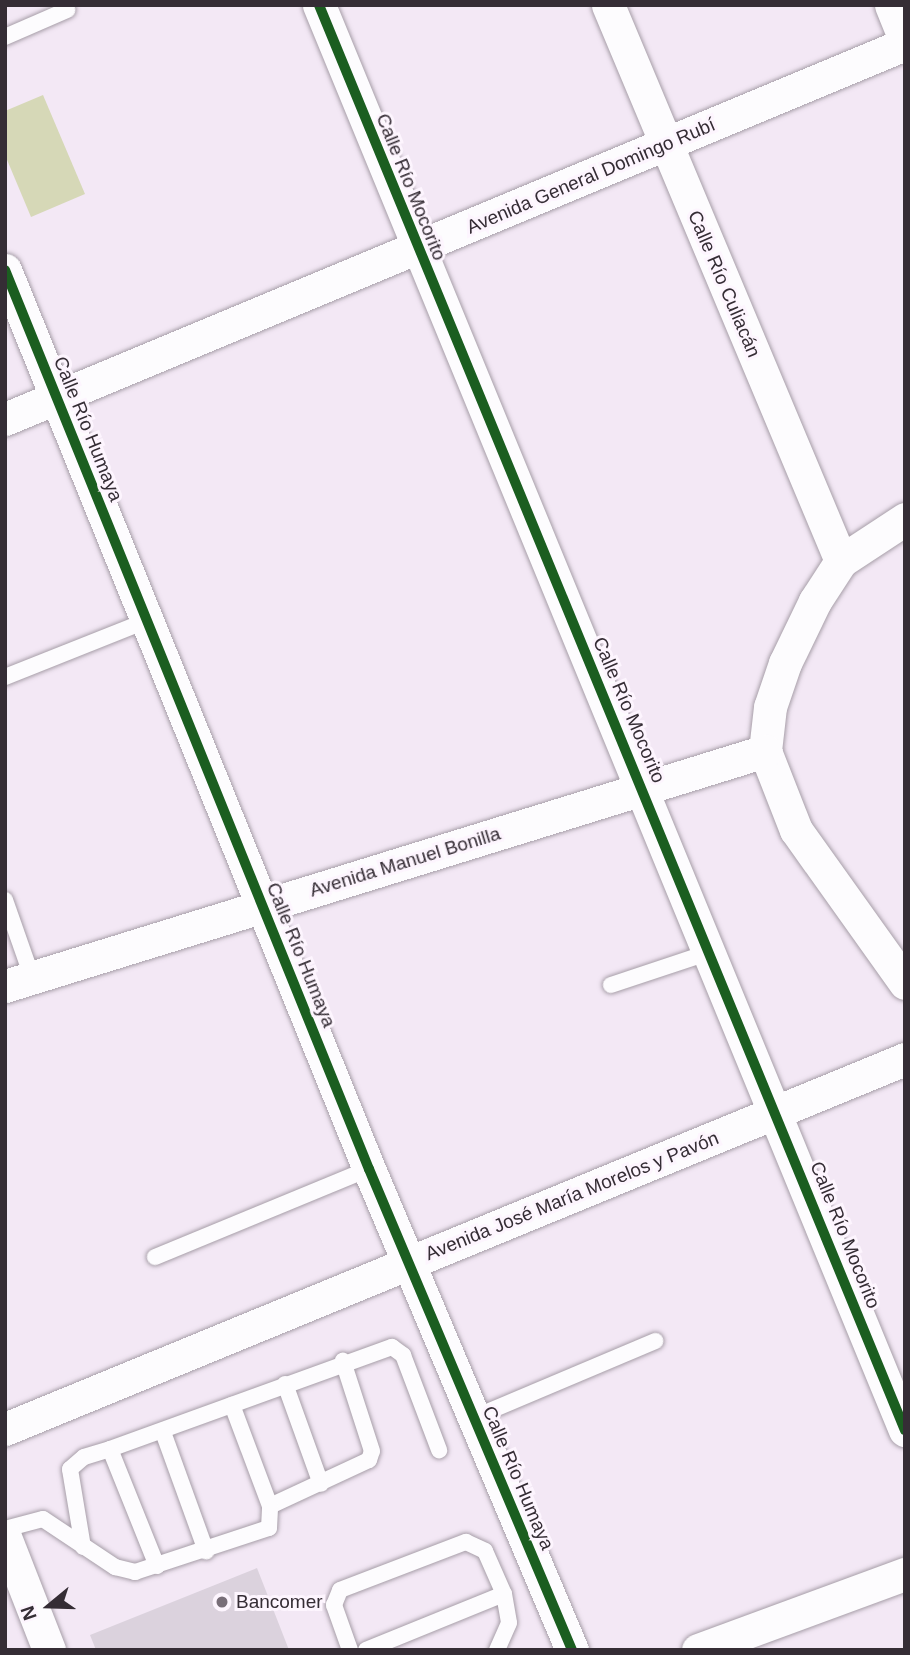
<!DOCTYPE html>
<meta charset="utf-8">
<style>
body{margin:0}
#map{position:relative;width:910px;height:1655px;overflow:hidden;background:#f3e8f5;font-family:Helvetica,sans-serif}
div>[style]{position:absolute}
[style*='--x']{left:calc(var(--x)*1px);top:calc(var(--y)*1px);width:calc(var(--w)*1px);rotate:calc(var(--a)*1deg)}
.green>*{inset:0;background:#d6d8b7}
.building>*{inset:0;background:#dbd2dd}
.roads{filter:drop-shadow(0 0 2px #a79ea8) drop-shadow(0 0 2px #a79ea8)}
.lane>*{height:16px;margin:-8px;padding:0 8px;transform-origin:8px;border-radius:8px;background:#fdfcfe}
.street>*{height:33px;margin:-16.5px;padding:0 16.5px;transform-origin:16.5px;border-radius:16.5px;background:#fdfcfe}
.cycleway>*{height:10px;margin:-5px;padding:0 5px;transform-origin:5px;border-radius:5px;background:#1b5e20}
.dots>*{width:19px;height:19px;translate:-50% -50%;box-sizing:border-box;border:4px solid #fdf5fe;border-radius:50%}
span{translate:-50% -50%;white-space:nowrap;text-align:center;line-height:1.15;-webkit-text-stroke:6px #fdf5fe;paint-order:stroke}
.street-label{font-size:19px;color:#352d35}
.poi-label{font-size:19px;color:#352d35}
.left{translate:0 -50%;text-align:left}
.frame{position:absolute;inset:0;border:7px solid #352d35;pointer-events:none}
.north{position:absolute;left:14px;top:1571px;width:70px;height:70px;-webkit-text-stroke:5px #fdf5fe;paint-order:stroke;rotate:251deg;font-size:19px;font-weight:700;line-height:28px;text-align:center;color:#352d35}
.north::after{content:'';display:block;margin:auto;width:24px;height:32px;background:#352d35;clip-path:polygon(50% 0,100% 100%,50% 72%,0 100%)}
</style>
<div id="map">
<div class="green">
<i style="clip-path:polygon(43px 95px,85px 194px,31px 217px,5px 155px,5px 111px)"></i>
</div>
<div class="building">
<i style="clip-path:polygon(257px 1568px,289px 1650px,96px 1650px,90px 1635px)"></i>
</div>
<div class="roads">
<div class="lane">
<i style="--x:5;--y:37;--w:68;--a:-23.5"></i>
<i style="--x:5;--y:677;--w:154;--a:-21.7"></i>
<i style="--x:5;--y:900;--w:82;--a:70.7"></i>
<i style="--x:611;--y:985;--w:104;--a:-18.4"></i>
<i style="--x:155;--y:1257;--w:231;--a:-22.4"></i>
<i style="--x:285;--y:1384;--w:106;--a:70.2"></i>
<i style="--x:473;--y:1418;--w:198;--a:-22.9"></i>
<i style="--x:163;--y:1432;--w:127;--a:70.1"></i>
<i style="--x:270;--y:1506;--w:109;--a:-24.9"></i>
<i style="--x:369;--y:1460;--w:9;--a:-72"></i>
<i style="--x:372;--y:1451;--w:95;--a:-107.9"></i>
<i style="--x:5;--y:1529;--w:39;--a:-15"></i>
<i style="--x:43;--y:1519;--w:87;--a:33.7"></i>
<i style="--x:115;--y:1567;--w:21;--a:14"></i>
<i style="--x:135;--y:1572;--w:141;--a:-18.2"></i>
<i style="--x:269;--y:1528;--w:22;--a:-87"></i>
<i style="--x:270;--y:1506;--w:108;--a:-110.6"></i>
<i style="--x:83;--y:1547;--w:79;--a:-99.5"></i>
<i style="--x:70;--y:1469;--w:18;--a:-41"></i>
<i style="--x:84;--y:1457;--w:27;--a:-17"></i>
<i style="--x:157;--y:1566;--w:126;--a:-111.9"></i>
<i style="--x:110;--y:1449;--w:300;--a:-19.9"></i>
<i style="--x:392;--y:1347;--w:14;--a:36"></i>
<i style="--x:403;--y:1355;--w:102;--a:69.2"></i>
<i style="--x:350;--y:1650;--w:48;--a:-109.6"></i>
<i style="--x:334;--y:1605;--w:16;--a:-68"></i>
<i style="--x:340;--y:1590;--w:135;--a:-20.9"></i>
<i style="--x:466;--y:1542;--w:21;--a:25"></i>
<i style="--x:485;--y:1551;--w:47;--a:66.2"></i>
<i style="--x:504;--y:1594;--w:29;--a:80"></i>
<i style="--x:509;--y:1623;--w:30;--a:114"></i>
<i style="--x:366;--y:1650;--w:149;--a:-22.1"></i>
</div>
<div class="street">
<i style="--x:319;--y:5;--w:1541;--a:67.65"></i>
<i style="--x:608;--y:5;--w:603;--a:67.26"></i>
<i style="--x:891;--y:5;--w:38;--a:68"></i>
<i style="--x:5;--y:270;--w:970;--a:67.96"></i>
<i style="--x:369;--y:1169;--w:522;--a:67.12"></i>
<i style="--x:5;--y:419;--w:975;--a:-22.62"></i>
<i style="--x:905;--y:519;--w:77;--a:146.7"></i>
<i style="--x:841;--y:561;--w:48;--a:123"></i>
<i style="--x:815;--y:601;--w:69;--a:115.8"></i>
<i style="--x:785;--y:663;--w:46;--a:108.8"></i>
<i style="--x:770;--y:707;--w:44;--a:96.5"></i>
<i style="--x:765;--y:751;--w:85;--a:68.6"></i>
<i style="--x:796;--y:830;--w:188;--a:54.5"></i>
<i style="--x:5;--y:986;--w:796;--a:-17.18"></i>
<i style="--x:5;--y:1429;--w:973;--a:-22.35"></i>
<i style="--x:5;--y:1537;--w:121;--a:68.7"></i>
<i style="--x:698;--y:1650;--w:221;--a:-20.2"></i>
</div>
</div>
<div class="cycleway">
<i style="--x:319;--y:5;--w:1541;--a:67.65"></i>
<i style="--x:5;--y:270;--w:970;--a:67.96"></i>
<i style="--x:369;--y:1169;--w:522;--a:67.12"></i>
</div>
<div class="dots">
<i style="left:222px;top:1602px;background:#786e78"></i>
</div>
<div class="street-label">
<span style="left:591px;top:176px;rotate:-23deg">Avenida General Domingo Rubí</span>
<span style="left:411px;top:187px;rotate:68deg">Calle Río Mocorito</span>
<span style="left:724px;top:284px;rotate:67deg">Calle Río Culiacán</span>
<span style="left:88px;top:429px;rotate:68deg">Calle Río Humaya</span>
<span style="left:629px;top:710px;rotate:67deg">Calle Río Mocorito</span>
<span style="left:405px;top:862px;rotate:-17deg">Avenida Manuel Bonilla</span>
<span style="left:301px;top:955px;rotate:68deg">Calle Río Humaya</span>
<span style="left:572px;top:1196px;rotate:-22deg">Avenida José María Morelos y Pavón</span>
<span style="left:845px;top:1235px;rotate:68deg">Calle Río Mocorito</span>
<span style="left:518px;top:1478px;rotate:67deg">Calle Río Humaya</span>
</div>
<div class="poi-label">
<span class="left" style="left:236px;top:1602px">Bancomer</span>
</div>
<div class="frame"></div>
<div class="north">N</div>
</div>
